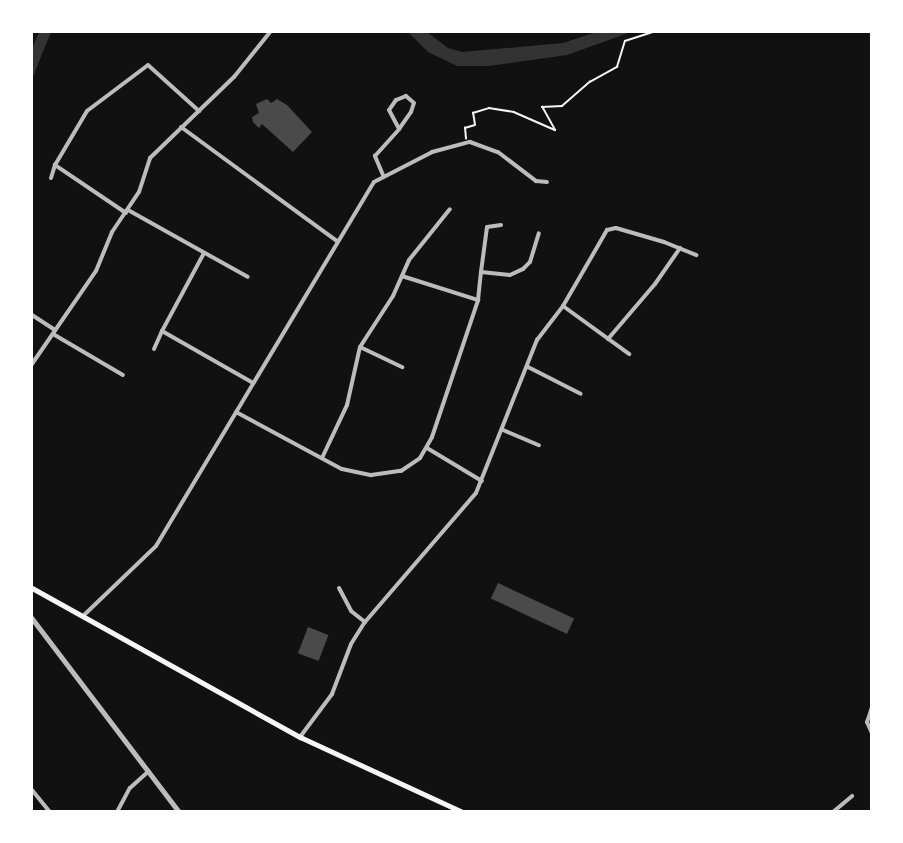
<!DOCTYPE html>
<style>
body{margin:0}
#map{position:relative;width:903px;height:843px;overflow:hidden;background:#111;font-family:Raleway,sans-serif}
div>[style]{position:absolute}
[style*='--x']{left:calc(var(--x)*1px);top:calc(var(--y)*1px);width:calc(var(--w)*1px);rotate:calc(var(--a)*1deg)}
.water>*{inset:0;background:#333}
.building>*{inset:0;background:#4a4a4a;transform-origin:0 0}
.path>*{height:1.5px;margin:-0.75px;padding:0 0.75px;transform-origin:0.75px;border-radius:0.75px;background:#f5f5f5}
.minor>*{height:4px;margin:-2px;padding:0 2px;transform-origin:2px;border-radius:2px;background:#bcbcbc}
.tertiary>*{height:4.5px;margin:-2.25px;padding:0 2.25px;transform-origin:2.25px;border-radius:2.25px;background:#bcbcbc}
.primary>*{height:5px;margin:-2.5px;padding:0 2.5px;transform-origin:2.5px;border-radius:2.5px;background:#f5f5f5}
span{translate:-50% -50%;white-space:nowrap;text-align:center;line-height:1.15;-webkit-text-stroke:5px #fff;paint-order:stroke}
.frame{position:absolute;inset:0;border:33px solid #fff;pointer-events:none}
</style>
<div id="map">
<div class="water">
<i style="clip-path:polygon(39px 32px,51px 32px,32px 79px,32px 49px)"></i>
<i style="clip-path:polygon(408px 32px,427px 32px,448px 48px,462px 52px,563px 43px,596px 32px,631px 32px,567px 55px,489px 66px,457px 66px,428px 52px)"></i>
</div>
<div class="building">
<i style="clip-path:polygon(267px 99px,271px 103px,277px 99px,287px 105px,312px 132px,293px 152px,262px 124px,259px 128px,253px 122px,252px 117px,259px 113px,256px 104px)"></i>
<i style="left:498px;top:583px;width:84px;height:17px;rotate:25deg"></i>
<i style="left:308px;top:627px;width:22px;height:28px;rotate:21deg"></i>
</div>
<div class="path">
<i style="--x:466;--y:139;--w:11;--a:-95"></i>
<i style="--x:465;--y:128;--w:10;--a:-17"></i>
<i style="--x:475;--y:125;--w:12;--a:-99"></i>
<i style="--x:473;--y:113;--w:17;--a:-17"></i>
<i style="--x:489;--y:108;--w:25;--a:9"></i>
<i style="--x:514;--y:112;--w:45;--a:23.7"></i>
<i style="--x:555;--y:130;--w:26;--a:-119"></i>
<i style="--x:542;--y:107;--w:20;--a:-3"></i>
<i style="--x:562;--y:106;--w:37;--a:-41"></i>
<i style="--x:590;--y:82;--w:31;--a:-29"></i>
<i style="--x:617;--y:67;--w:27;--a:-73"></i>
<i style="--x:625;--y:41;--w:28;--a:-18"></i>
</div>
<div class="minor">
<i style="--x:181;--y:127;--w:193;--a:36.2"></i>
<i style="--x:383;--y:175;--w:21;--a:-113"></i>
<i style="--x:375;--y:156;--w:36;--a:-48"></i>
<i style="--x:399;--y:129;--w:21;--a:-55"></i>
<i style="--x:411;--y:112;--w:9;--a:-72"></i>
<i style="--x:414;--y:103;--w:11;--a:-139"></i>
<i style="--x:406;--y:96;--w:11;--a:158"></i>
<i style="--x:396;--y:100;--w:12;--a:125"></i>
<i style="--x:389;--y:110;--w:21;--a:62"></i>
<i style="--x:51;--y:178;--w:14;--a:-73"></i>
<i style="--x:128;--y:210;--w:137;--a:29.2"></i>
<i style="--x:126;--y:213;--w:86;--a:-145.9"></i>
<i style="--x:55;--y:165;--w:63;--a:-59.3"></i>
<i style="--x:87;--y:111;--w:76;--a:-37"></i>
<i style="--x:148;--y:65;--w:69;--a:42"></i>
<i style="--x:501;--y:225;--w:14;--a:172"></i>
<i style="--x:487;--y:227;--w:45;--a:97.6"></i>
<i style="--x:481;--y:272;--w:29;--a:6"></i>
<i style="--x:510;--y:275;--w:14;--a:-25"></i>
<i style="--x:523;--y:269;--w:10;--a:-45"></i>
<i style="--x:530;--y:262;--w:30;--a:-73"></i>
<i style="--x:204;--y:253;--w:89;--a:118.3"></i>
<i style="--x:162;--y:331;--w:105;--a:29.7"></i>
<i style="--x:402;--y:276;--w:80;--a:17.5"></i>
<i style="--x:563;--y:306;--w:82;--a:36"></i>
<i style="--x:32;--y:315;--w:27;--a:33"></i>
<i style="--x:53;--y:334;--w:81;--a:30.4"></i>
<i style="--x:608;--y:339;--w:72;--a:-49.5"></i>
<i style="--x:655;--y:284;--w:44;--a:-55.2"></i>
<i style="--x:360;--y:347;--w:47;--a:25.5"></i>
<i style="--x:154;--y:349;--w:20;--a:-66"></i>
<i style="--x:32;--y:364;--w:113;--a:-55.5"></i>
<i style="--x:96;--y:271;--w:42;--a:-67.7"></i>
<i style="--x:112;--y:232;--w:48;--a:-56"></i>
<i style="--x:139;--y:192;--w:36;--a:-72"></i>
<i style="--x:150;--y:158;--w:117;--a:-44"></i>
<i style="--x:234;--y:77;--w:58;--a:-51.3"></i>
<i style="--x:528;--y:367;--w:59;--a:27"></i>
<i style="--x:236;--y:412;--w:120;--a:28.3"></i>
<i style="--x:342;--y:469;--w:30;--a:12"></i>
<i style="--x:371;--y:475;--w:30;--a:-8"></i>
<i style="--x:401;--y:471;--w:23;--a:-34"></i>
<i style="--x:420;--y:458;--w:24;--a:-60"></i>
<i style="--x:432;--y:437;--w:145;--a:-71.4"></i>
<i style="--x:478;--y:300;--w:28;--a:-84"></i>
<i style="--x:503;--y:430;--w:39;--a:23"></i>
<i style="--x:427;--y:448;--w:64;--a:31"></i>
<i style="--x:322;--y:458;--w:59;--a:-64.7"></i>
<i style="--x:347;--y:405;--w:59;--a:-77.4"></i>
<i style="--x:360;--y:347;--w:61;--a:-57.1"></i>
<i style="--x:393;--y:296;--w:39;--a:-66"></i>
<i style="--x:409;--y:260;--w:65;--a:-51.2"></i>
<i style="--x:339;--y:588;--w:26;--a:62"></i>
<i style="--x:351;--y:611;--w:18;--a:38"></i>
<i style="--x:83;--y:616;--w:101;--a:-43.8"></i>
<i style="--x:156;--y:546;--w:424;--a:-59.1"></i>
<i style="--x:374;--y:182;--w:65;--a:-27.3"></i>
<i style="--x:432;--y:152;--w:39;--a:-15"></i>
<i style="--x:470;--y:142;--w:30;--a:20"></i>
<i style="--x:498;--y:152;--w:48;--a:37.3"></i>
<i style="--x:536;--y:181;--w:11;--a:5"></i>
<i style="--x:872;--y:707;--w:16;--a:108"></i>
<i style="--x:867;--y:722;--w:12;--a:66"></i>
<i style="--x:300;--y:737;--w:54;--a:-53.3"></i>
<i style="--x:332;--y:694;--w:53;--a:-69.2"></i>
<i style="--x:351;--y:644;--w:26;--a:-58"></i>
<i style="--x:365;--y:622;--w:170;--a:-49.3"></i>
<i style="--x:476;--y:493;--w:165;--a:-68.3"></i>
<i style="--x:537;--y:340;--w:43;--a:-52.6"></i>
<i style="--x:563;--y:306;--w:88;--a:-59.9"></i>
<i style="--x:607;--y:230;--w:9;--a:-13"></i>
<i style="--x:616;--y:228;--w:50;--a:16.3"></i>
<i style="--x:664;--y:242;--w:35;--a:22"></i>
<i style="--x:32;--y:790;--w:28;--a:51"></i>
<i style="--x:117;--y:812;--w:27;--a:-62"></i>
<i style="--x:130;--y:788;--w:25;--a:-42"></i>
<i style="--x:833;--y:812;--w:25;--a:-40"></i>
</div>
<div class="tertiary">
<i style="--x:32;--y:618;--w:243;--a:52.8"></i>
</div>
<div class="primary">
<i style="--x:32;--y:588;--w:307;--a:29.1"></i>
<i style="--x:300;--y:737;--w:179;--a:24.8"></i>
</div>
<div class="frame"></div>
</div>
